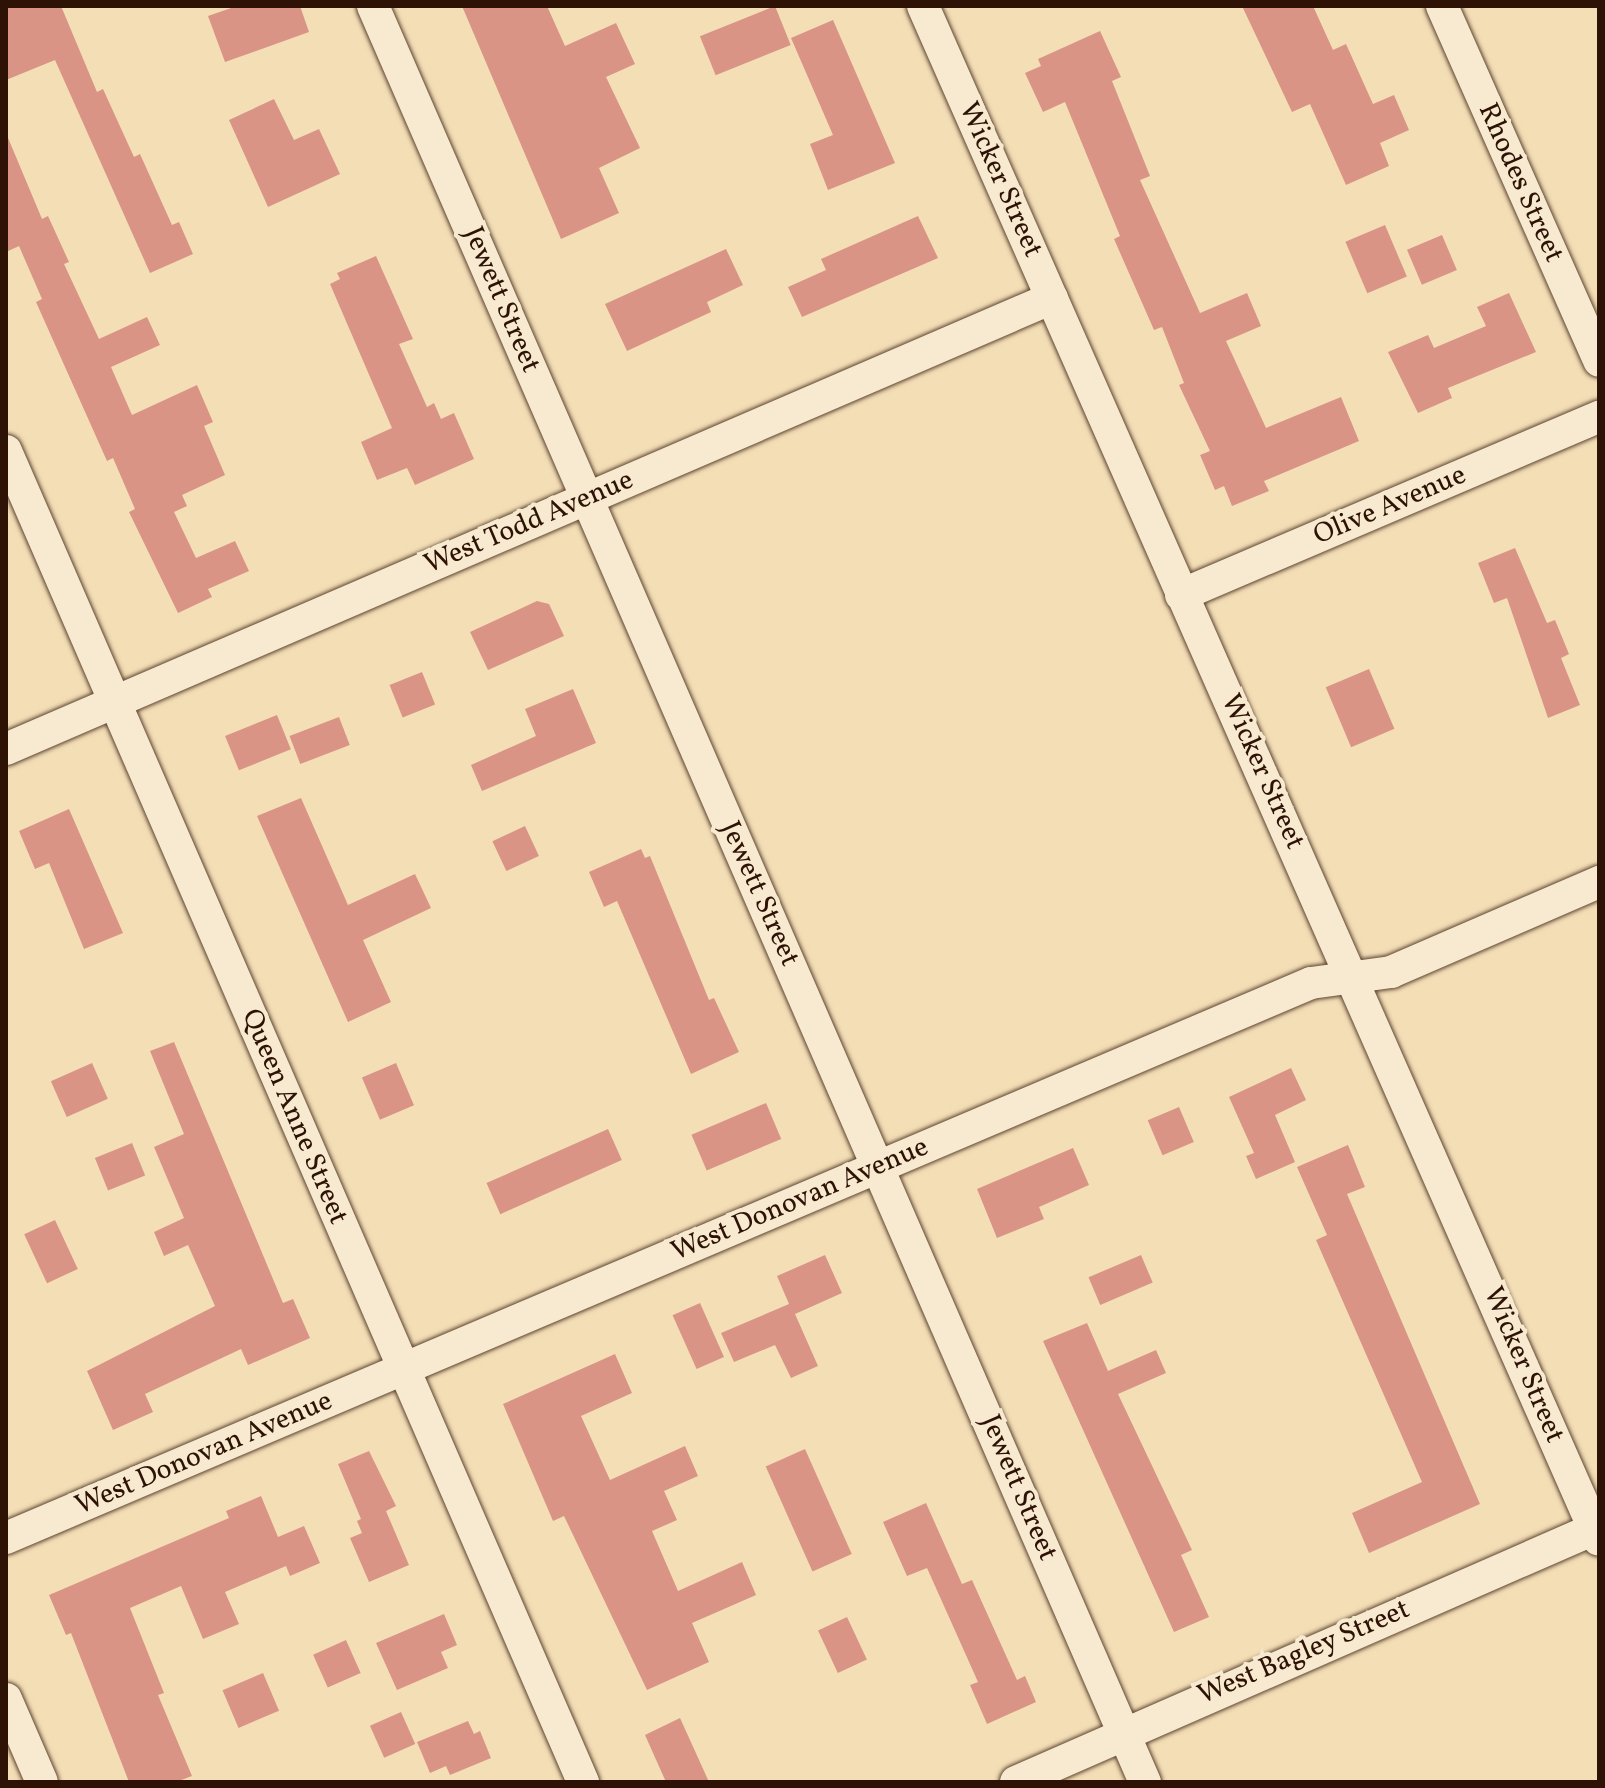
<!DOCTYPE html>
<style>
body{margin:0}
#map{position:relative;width:1605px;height:1788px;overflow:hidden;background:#f3deb6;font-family:Vollkorn,serif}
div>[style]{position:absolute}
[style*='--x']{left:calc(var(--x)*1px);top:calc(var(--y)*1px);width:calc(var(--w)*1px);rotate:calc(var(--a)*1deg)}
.building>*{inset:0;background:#da9486;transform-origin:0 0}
.roads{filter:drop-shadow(0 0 2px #5e4531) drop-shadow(0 0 2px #5e4531)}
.street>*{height:32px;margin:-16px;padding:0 16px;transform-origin:16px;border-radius:16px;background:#f7ead0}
span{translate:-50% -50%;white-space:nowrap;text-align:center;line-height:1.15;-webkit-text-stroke:8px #f7ead0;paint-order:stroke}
.street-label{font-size:28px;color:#2d1205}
.frame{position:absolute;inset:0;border:8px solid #2d1205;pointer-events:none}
</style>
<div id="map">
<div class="building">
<i style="clip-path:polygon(6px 6px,61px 6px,97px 92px,103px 89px,134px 157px,140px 154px,172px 225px,179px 222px,193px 254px,150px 273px,55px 60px,6px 80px)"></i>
<i style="clip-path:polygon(237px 6px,300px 6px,309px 32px,225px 62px,208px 16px)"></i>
<i style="clip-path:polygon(462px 6px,547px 6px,565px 46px,616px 23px,635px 64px,606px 77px,640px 148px,599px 168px,619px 213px,561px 239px)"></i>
<i style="left:775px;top:6px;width:42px;height:81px;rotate:68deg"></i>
<i style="clip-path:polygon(1242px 6px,1313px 6px,1333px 50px,1346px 44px,1373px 104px,1394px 95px,1409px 130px,1380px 143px,1389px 166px,1346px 185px,1310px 104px,1292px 112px)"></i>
<i style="clip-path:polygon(833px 20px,895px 163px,828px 190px,810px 144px,833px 135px,791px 38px)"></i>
<i style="clip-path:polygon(1100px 31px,1121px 77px,1112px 81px,1150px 176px,1140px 180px,1200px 313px,1247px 293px,1261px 326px,1226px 341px,1266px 428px,1341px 397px,1359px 441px,1264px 481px,1269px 491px,1232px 506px,1224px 486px,1215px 490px,1200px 455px,1210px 451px,1179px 385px,1184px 383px,1162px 327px,1154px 330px,1114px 239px,1120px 236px,1065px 102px,1043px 112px,1025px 73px,1041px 66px,1038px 59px)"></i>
<i style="clip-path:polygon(274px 99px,294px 140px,319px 129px,340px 174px,268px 207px,229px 120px)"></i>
<i style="clip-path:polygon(6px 133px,42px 219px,48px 216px,69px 262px,64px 264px,99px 339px,147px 317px,160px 345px,111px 367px,132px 415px,197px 385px,213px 422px,204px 426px,225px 475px,182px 495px,187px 506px,174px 512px,196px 558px,235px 541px,249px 571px,208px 589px,212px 597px,178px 613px,129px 512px,135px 509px,113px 458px,107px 461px,36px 302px,42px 299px,19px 246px,6px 252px)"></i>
<i style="clip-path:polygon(918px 216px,938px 258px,802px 317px,788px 287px,826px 270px,821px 259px)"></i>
<i style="left:1385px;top:225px;width:56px;height:43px;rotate:67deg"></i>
<i style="left:1442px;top:235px;width:38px;height:38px;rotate:67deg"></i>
<i style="clip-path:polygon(726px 249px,743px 285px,707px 302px,711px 312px,627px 351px,605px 304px)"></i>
<i style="clip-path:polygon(376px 256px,413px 339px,399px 344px,427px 407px,434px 403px,441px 419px,454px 413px,474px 459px,415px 485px,407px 468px,377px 480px,361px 442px,392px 428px,330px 284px,340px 279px,337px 273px)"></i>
<i style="clip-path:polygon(1509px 293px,1536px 352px,1448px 388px,1452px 398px,1418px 413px,1388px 352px,1428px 335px,1434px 348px,1486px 326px,1477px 307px)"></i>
<i style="clip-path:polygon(1515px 548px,1547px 623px,1555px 620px,1569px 654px,1561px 658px,1580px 705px,1548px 718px,1507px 598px,1494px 603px,1478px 563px)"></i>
<i style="clip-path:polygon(537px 601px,549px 604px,564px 636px,488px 670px,470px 632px)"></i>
<i style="left:1369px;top:669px;width:65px;height:47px;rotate:67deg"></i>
<i style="left:422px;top:672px;width:35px;height:35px;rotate:68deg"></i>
<i style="clip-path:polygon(573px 689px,596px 743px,482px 791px,471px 765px,536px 736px,525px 709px)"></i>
<i style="left:277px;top:715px;width:37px;height:56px;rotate:68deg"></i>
<i style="left:339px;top:717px;width:30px;height:53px;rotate:69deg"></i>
<i style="clip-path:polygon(301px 798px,348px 905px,415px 874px,431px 908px,363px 940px,391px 1002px,348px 1022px,257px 816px)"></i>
<i style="clip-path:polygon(69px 809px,123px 933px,84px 949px,49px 863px,35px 869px,19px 831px)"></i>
<i style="left:525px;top:826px;width:33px;height:36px;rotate:65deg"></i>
<i style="clip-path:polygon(641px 849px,645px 858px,650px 856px,709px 1000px,714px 998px,739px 1052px,691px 1074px,617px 901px,604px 907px,589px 872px)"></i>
<i style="clip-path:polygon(174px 1042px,283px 1303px,293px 1299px,310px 1338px,248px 1365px,241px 1349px,145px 1394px,153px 1412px,113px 1430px,87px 1371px,215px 1306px,188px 1245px,164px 1256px,154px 1232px,184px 1218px,154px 1147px,184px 1134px,150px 1051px)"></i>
<i style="left:92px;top:1063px;width:39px;height:45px;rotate:66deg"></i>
<i style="left:396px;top:1063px;width:46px;height:37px;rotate:67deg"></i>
<i style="clip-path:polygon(1291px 1068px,1306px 1100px,1275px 1115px,1295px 1162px,1256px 1179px,1246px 1156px,1254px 1153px,1229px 1097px)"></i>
<i style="left:766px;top:1103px;width:39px;height:81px;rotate:67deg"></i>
<i style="left:1179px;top:1107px;width:38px;height:34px;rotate:67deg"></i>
<i style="left:608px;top:1129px;width:34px;height:133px;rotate:66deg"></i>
<i style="left:132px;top:1143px;width:35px;height:40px;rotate:68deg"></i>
<i style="clip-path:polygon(1348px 1145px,1365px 1187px,1347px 1194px,1480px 1504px,1369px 1553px,1352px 1513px,1422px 1482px,1316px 1240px,1327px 1235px,1297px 1167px)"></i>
<i style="clip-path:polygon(1073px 1148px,1089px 1185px,1039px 1207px,1044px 1219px,997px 1238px,977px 1189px)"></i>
<i style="left:55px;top:1220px;width:54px;height:34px;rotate:65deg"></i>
<i style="clip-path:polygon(825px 1255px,842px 1293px,795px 1314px,818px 1366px,791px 1378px,775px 1345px,734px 1362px,721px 1333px,789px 1304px,777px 1276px)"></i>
<i style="left:1141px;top:1255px;width:30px;height:57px;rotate:67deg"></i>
<i style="left:700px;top:1303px;width:59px;height:30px;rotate:66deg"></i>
<i style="clip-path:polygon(1087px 1323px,1108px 1371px,1156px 1350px,1166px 1373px,1118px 1394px,1192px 1550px,1181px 1555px,1209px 1617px,1174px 1632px,1043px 1341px)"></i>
<i style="clip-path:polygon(615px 1354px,632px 1393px,581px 1416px,610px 1480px,685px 1446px,698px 1476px,664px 1491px,677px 1520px,652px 1531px,678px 1591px,742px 1562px,756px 1595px,692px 1623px,709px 1662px,647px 1690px,564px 1516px,553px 1521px,503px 1404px)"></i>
<i style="left:805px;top:1449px;width:115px;height:43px;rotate:66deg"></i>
<i style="clip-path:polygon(369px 1451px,396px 1506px,386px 1511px,409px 1565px,369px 1582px,350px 1538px,362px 1533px,357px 1521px,361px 1519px,338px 1464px)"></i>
<i style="clip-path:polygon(261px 1496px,278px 1537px,304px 1526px,320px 1563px,290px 1576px,286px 1566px,225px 1592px,239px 1624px,203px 1639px,181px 1586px,130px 1608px,164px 1693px,158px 1695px,192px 1776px,176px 1782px,129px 1782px,71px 1633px,66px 1635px,49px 1595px,229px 1518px,226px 1511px)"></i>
<i style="clip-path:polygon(926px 1503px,962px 1584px,972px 1580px,1017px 1680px,1025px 1676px,1036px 1702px,987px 1724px,970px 1685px,978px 1682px,927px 1568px,907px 1576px,883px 1522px)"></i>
<i style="clip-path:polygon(444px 1614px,457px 1645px,441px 1652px,448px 1668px,397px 1690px,376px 1643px)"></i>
<i style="left:847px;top:1617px;width:47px;height:32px;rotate:65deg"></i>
<i style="left:346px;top:1640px;width:36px;height:36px;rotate:66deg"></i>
<i style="left:263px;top:1673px;width:41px;height:44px;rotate:67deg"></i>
<i style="left:401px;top:1712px;width:35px;height:34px;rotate:66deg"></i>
<i style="clip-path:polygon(680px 1718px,709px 1782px,666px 1782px,645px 1735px)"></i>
<i style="clip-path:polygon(468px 1721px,474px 1734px,480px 1731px,491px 1758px,450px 1775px,446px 1766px,430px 1773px,417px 1742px)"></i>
</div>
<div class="roads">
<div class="street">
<i style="--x:373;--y:6;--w:1937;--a:66.51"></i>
<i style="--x:923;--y:6;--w:1676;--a:66.22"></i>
<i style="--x:1442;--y:6;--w:388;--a:66.1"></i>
<i style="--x:6;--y:451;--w:1451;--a:66.56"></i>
<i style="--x:1181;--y:595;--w:454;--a:-23.1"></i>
<i style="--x:6;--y:749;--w:1139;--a:-23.32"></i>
<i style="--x:6;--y:1538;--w:1418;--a:-23.04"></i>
<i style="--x:1311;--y:983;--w:81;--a:-7.8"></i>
<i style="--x:1391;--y:972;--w:227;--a:-23.4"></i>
<i style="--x:6;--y:1699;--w:90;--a:66.6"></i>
<i style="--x:1016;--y:1782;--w:631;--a:-23.64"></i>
</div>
</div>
<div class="street-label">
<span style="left:1000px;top:180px;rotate:66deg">Wicker Street</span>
<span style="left:1520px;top:183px;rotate:66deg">Rhodes Street</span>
<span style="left:501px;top:300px;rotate:67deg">Jewett Street</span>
<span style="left:1390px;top:506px;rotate:-23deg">Olive Avenue</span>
<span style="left:529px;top:523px;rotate:-23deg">West Todd Avenue</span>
<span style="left:1262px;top:772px;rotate:66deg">Wicker Street</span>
<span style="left:759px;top:894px;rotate:66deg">Jewett Street</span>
<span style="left:294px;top:1117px;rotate:67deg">Queen Anne Street</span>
<span style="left:800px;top:1200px;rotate:-23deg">West Donovan Avenue</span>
<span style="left:1523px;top:1365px;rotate:67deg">Wicker Street</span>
<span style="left:204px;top:1454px;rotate:-23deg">West Donovan Avenue</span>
<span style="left:1018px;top:1488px;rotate:67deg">Jewett Street</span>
<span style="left:1304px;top:1653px;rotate:-23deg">West Bagley Street</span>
</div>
<div class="frame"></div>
</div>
